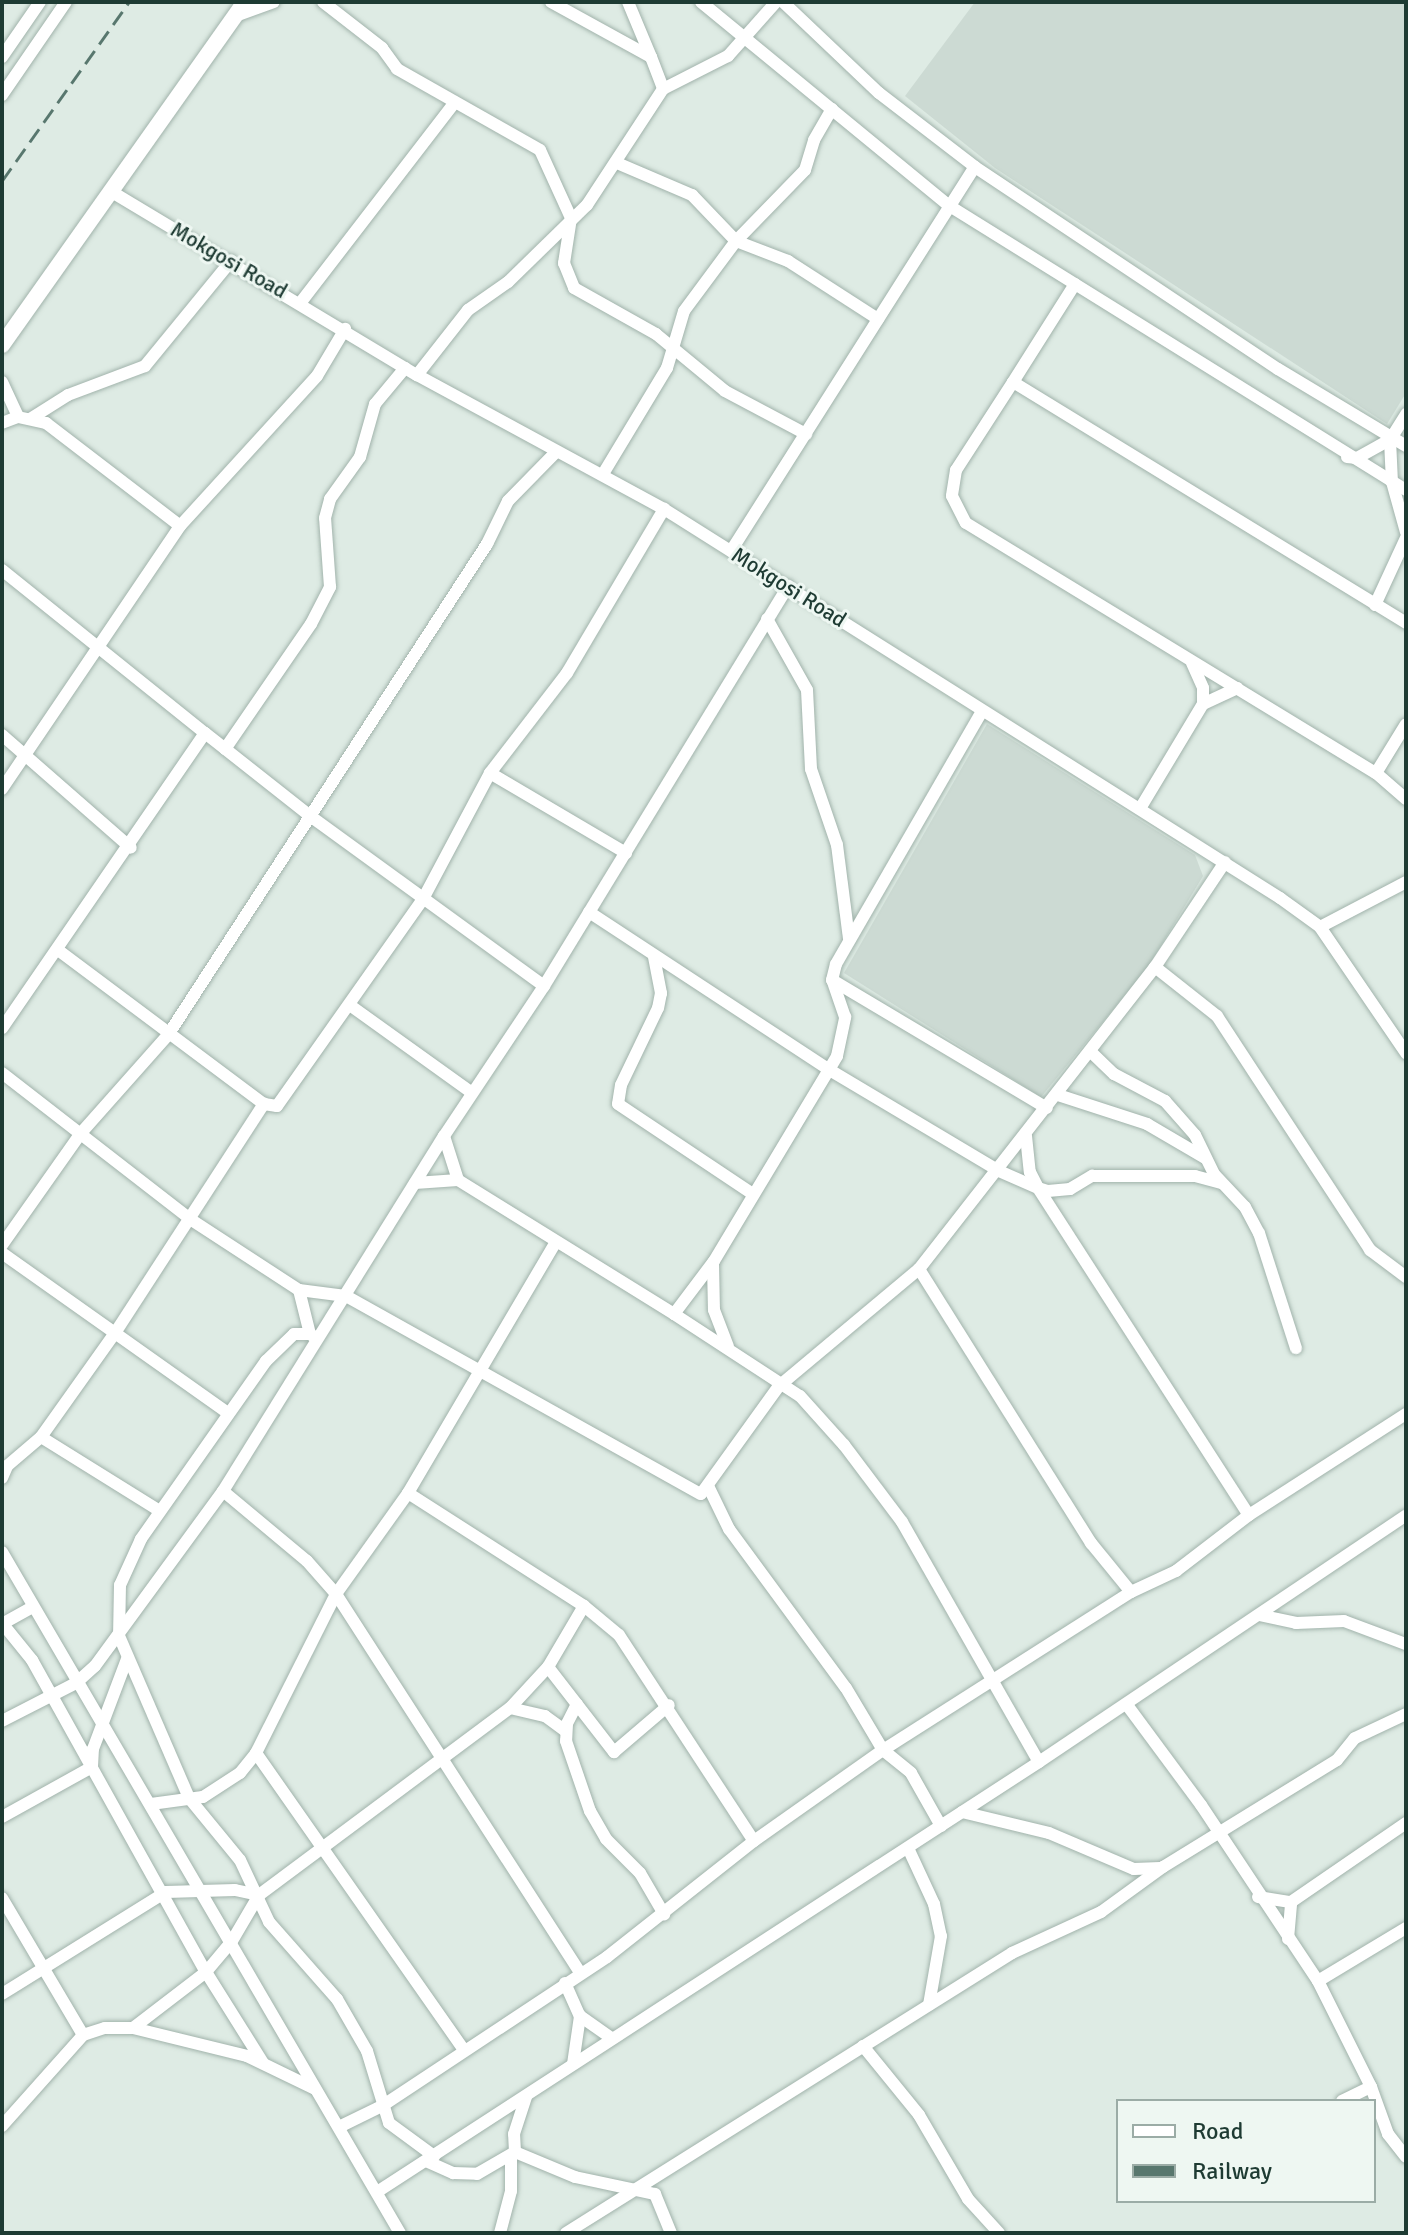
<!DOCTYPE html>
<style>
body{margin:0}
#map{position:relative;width:1408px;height:2235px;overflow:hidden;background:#deebe4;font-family:Signika,sans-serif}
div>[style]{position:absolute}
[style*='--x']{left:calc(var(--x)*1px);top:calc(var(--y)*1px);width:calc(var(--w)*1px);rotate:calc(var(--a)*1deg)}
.built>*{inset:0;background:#ccdad3}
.roads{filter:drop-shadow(0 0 2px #a1b3ab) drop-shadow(0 0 2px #a1b3ab)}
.minor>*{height:12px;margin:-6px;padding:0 6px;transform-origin:6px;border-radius:6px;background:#fff}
.tertiary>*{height:16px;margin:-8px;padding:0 8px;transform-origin:8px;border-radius:8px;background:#fff}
.rail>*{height:3px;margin-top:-1.5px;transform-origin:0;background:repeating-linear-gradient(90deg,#58776e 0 16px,transparent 0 24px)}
span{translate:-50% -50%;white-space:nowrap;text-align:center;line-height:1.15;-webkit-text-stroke:6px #eef7f2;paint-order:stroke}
.street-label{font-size:22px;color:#1e3b33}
.frame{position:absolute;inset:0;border:4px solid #1e3b33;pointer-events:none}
.legend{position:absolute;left:1116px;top:2099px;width:260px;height:104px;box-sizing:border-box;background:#eef7f2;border:2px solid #9baca6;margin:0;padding:10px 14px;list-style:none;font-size:24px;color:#1e3b33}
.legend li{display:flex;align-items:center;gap:16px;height:40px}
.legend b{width:40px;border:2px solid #9baca6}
</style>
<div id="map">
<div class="built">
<i style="clip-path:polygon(975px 2px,1406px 2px,1406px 393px,1387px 424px,995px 168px,905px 96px)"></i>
<i style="clip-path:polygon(987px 724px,1195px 855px,1203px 876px,1148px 967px,1041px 1097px,844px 973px)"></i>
</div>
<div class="roads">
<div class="minor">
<i style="--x:323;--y:2;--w:75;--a:37.9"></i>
<i style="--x:382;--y:48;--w:26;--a:54"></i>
<i style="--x:397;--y:69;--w:164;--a:29.5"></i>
<i style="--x:540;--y:150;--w:75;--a:65.5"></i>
<i style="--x:571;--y:218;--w:46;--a:98.8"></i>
<i style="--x:564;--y:263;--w:27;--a:68"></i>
<i style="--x:574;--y:288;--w:94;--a:29.3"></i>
<i style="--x:656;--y:334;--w:89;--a:39.6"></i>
<i style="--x:725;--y:391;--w:92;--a:28"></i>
<i style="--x:551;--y:2;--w:114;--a:28.8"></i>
<i style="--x:651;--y:57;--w:34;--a:69"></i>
<i style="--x:628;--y:2;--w:60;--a:67.3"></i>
<i style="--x:701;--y:2;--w:320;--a:39.4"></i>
<i style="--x:948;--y:205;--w:539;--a:31.89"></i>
<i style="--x:783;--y:2;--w:132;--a:43.5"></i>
<i style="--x:879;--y:93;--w:121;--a:37.6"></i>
<i style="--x:975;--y:167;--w:364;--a:33.7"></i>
<i style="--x:1278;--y:369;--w:149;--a:31"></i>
<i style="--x:235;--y:16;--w:41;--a:-19.7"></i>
<i style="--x:2;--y:57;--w:67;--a:-55.4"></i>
<i style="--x:2;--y:95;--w:113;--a:-55.5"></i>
<i style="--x:617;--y:163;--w:82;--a:23.1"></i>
<i style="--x:692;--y:195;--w:64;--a:46.3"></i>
<i style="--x:736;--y:241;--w:56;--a:21"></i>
<i style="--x:788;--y:261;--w:107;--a:32.8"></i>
<i style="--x:112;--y:192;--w:356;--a:31"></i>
<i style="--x:417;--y:375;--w:281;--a:28.5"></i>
<i style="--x:664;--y:509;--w:729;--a:32.27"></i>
<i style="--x:1280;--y:898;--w:49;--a:35.9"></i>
<i style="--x:1320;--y:927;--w:153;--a:55.7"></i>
<i style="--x:1075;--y:284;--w:116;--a:122.3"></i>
<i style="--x:1013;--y:382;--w:461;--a:31.5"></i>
<i style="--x:301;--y:302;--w:252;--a:-52.4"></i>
<i style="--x:417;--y:375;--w:83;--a:-51.9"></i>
<i style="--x:468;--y:310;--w:49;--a:-35"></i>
<i style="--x:508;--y:282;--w:110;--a:-44.3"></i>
<i style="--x:587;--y:205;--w:139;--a:-56.8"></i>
<i style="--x:663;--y:89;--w:73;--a:-26.9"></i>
<i style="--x:728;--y:56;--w:72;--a:-48.4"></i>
<i style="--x:2;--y:382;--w:38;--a:65"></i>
<i style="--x:18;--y:417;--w:29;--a:12"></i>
<i style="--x:46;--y:423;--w:169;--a:37.5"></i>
<i style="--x:1013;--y:382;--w:105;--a:122.9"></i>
<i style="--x:956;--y:470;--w:26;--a:99"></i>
<i style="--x:952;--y:496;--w:30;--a:63"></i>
<i style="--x:966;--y:523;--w:480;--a:31.4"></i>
<i style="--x:1376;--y:773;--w:40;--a:41"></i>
<i style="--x:30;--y:419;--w:45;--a:-32.3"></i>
<i style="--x:68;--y:395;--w:82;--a:-20.6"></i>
<i style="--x:145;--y:366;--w:136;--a:-50.7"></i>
<i style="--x:2;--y:423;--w:17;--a:-21"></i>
<i style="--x:1390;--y:440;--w:42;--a:87.3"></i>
<i style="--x:1392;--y:482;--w:52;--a:74.4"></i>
<i style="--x:1347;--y:457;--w:10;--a:6"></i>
<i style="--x:1357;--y:458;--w:38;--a:-29"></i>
<i style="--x:1390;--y:440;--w:31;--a:-58"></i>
<i style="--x:603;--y:474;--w:124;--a:-58.9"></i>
<i style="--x:667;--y:368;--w:59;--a:-73.4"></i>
<i style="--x:684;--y:311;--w:87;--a:-53.4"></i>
<i style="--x:736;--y:241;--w:99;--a:-45.8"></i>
<i style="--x:805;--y:170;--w:31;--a:-73"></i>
<i style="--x:814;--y:140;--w:36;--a:-60"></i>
<i style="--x:731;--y:551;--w:455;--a:-57.6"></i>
<i style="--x:2;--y:570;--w:260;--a:38.8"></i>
<i style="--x:205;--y:733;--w:358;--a:124.5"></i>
<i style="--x:1375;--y:605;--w:74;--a:-65.2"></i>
<i style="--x:767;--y:619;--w:81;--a:60.6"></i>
<i style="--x:807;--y:690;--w:79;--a:87.1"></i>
<i style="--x:811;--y:769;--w:80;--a:71.1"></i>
<i style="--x:837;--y:845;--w:95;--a:82.7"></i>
<i style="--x:1192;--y:663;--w:27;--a:66"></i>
<i style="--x:1203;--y:688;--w:16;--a:90"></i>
<i style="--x:205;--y:733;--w:134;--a:38.3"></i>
<i style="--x:310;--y:816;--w:289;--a:36"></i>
<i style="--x:2;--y:735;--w:171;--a:41.2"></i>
<i style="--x:225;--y:749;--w:152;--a:-55.5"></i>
<i style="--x:311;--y:624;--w:42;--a:-62.8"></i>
<i style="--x:330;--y:587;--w:69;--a:-94.1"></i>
<i style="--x:325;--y:518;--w:20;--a:-75"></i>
<i style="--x:330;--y:499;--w:52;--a:-54.5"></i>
<i style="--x:360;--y:457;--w:55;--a:-74.2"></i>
<i style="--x:375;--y:404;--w:47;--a:-50.2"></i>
<i style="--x:490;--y:773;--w:126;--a:-52.4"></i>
<i style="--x:567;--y:673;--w:191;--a:-59.4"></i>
<i style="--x:1376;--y:773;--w:57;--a:-58.5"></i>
<i style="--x:2;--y:789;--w:318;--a:-55.9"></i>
<i style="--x:180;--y:526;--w:203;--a:-47.6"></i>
<i style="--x:317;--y:376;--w:55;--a:-59.2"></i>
<i style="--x:1141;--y:807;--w:120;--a:-59"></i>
<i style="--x:1203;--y:704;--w:38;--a:-25"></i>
<i style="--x:589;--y:912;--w:286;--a:33.3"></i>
<i style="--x:828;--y:1069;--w:199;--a:30.8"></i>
<i style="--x:999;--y:1171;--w:43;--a:23.6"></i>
<i style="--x:1038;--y:1188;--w:389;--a:57.2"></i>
<i style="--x:1320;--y:927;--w:97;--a:-27.6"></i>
<i style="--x:58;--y:950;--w:257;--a:36.8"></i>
<i style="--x:264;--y:1104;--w:13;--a:9"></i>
<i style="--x:277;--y:1106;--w:253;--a:-54.8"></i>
<i style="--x:423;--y:899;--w:143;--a:-62"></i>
<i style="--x:490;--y:773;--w:158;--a:30.5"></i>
<i style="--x:654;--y:957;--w:37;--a:79"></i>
<i style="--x:661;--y:993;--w:15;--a:101"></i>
<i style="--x:658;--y:1008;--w:85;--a:115.7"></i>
<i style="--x:621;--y:1085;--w:19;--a:99"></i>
<i style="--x:618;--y:1104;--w:162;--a:33.7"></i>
<i style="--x:1155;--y:967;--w:79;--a:38.3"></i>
<i style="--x:1217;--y:1016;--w:280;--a:56.8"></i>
<i style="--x:1370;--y:1250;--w:45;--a:36.9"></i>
<i style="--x:832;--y:980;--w:250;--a:30.8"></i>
<i style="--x:351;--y:1006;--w:149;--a:35.7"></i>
<i style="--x:1091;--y:1052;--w:32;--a:44"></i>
<i style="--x:1114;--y:1074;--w:58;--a:27.9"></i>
<i style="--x:1165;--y:1101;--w:45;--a:48.6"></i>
<i style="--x:1195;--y:1135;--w:43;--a:64"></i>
<i style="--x:1214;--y:1174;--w:45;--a:46.8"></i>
<i style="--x:1245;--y:1207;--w:30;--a:62"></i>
<i style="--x:1259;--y:1233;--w:121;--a:72.2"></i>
<i style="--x:2;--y:1073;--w:238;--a:37.8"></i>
<i style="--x:190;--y:1219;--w:130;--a:33.1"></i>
<i style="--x:299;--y:1290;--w:47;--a:7.3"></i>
<i style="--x:346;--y:1296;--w:406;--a:29.2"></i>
<i style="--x:701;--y:1494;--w:133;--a:-54.2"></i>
<i style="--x:779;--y:1386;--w:182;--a:-39.9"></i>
<i style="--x:919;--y:1269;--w:383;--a:-52"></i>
<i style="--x:1155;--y:967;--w:126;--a:-56.3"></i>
<i style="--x:1058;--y:1095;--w:94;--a:18"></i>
<i style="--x:1147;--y:1124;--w:67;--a:30.4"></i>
<i style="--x:444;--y:1136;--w:46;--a:72.3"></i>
<i style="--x:1026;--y:1136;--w:36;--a:84"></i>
<i style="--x:1030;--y:1172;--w:18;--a:63"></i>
<i style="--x:1038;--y:1188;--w:10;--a:17"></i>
<i style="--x:1048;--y:1191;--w:22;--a:-5"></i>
<i style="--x:1070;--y:1189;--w:26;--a:-31"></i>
<i style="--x:1092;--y:1176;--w:103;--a:0"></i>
<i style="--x:1195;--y:1176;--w:27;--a:15"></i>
<i style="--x:415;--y:1183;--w:43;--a:-4"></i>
<i style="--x:458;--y:1180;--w:254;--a:31.8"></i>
<i style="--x:674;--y:1314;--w:66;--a:-53"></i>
<i style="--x:714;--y:1261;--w:239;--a:-59"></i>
<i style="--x:837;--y:1056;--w:40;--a:-78"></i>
<i style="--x:845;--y:1017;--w:39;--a:-109"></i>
<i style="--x:832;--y:980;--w:16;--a:-76"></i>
<i style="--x:836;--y:964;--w:292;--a:-60"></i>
<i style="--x:2;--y:1245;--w:137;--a:-54.8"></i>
<i style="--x:81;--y:1133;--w:131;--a:-48.4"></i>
<i style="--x:168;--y:1035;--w:586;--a:-56.99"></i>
<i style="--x:487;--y:544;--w:48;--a:-64"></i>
<i style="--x:508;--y:501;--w:69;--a:-45.6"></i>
<i style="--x:2;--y:1253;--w:277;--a:35.3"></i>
<i style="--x:713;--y:1264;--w:46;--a:88.8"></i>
<i style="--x:714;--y:1310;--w:39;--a:69"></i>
<i style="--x:919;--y:1269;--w:324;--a:57.9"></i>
<i style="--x:1091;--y:1543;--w:63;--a:50.8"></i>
<i style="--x:299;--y:1290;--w:45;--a:76"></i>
<i style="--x:310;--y:1334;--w:7;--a:34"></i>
<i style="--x:674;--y:1314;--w:150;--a:33.1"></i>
<i style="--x:800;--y:1396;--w:66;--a:48.1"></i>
<i style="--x:844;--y:1445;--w:96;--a:53"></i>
<i style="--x:902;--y:1522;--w:276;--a:60.3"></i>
<i style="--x:310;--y:1334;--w:16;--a:180"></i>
<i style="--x:294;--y:1334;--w:39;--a:136"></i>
<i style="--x:266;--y:1361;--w:218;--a:125.1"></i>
<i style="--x:141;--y:1539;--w:51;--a:114.5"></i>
<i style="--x:120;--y:1585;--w:51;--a:91.1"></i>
<i style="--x:119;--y:1636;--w:176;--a:66.6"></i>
<i style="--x:189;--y:1798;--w:80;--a:50.6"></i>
<i style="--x:240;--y:1860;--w:68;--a:64.9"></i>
<i style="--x:269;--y:1922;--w:103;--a:48.6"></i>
<i style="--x:337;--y:1999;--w:60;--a:60"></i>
<i style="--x:367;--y:2051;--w:75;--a:73"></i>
<i style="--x:389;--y:2123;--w:56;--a:36.3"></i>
<i style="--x:41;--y:1437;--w:140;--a:31.9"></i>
<i style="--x:2;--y:1478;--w:13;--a:-67"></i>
<i style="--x:7;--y:1466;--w:45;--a:-40.5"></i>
<i style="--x:41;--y:1437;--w:131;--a:-54.6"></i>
<i style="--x:117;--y:1330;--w:270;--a:-57"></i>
<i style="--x:709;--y:1488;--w:46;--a:64"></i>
<i style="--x:729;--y:1529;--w:197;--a:53.7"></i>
<i style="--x:846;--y:1688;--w:72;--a:59.2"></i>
<i style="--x:883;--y:1750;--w:36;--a:39"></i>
<i style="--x:911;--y:1773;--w:61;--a:60.5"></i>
<i style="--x:223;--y:1491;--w:109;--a:39.8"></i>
<i style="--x:307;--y:1561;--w:44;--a:48.7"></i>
<i style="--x:336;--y:1594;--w:124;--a:-54.5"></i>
<i style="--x:408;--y:1493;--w:291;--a:-59.5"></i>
<i style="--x:408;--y:1493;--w:209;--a:32.7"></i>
<i style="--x:584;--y:1606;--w:45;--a:39.6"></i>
<i style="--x:619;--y:1635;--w:246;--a:56.8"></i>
<i style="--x:2;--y:1552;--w:789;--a:59.7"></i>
<i style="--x:336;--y:1594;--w:451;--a:57.2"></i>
<i style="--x:1259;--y:1615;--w:38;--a:12"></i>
<i style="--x:1296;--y:1623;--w:48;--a:-2.4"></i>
<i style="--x:1344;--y:1621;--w:66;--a:20.4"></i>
<i style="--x:2;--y:1623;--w:48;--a:51"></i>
<i style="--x:32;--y:1660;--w:357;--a:60.9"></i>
<i style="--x:206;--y:1972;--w:107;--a:57.9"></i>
<i style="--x:2;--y:1624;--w:35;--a:-29"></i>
<i style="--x:548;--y:1667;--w:108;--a:52.2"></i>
<i style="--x:614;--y:1752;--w:72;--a:-40.5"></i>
<i style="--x:577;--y:1704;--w:22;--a:117"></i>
<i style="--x:567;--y:1724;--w:17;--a:93"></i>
<i style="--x:566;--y:1741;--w:74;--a:71.1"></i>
<i style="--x:590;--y:1811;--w:32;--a:60"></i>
<i style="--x:606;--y:1839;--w:48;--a:45"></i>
<i style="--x:640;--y:1873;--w:48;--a:59.7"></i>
<i style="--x:1127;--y:1705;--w:124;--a:53.5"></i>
<i style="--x:1201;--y:1805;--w:211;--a:56.4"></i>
<i style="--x:1318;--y:1981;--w:119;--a:63.4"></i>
<i style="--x:1371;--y:2087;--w:50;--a:70.1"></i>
<i style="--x:1388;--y:2134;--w:29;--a:52"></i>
<i style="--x:510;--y:1708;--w:36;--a:13"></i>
<i style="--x:545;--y:1716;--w:26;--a:36"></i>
<i style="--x:2;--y:1721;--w:83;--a:-27.2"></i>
<i style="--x:76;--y:1683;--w:25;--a:-42"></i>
<i style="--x:95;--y:1666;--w:217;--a:-53.8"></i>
<i style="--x:223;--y:1491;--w:418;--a:-58.1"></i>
<i style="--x:444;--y:1136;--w:180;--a:-56.3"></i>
<i style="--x:544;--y:986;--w:469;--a:-58.6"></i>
<i style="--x:256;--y:1753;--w:363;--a:55"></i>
<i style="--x:92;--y:1767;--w:18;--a:-87"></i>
<i style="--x:93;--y:1749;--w:96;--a:-69.3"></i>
<i style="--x:151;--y:1804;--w:52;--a:-7.7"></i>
<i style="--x:203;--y:1797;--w:44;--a:-33"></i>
<i style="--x:240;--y:1773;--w:26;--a:-51"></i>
<i style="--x:256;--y:1753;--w:178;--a:-63.3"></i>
<i style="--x:962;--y:1812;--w:89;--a:13.6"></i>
<i style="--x:1049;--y:1833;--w:92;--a:23"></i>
<i style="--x:1134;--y:1869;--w:26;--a:-2"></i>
<i style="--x:2;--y:1817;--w:103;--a:-29.1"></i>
<i style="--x:908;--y:1848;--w:62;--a:65.1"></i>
<i style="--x:934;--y:1904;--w:33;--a:78"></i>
<i style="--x:941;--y:1936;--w:70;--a:99.9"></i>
<i style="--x:1258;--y:1897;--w:33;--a:9"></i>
<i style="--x:1291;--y:1902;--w:140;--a:-34.5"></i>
<i style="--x:2;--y:1898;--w:159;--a:59.4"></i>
<i style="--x:1288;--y:1939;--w:37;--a:-85"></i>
<i style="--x:1318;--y:1981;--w:103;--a:-31.1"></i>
<i style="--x:565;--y:1983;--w:36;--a:66"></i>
<i style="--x:580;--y:2016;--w:38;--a:35"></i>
<i style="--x:2;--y:1994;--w:193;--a:-31.9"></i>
<i style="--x:166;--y:1892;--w:69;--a:-1.7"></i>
<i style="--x:235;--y:1890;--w:25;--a:12"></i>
<i style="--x:133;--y:2028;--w:117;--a:13.8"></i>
<i style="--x:247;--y:2056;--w:76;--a:25.9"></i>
<i style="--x:863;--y:2046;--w:89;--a:50.9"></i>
<i style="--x:919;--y:2115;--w:97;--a:59.7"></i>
<i style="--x:968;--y:2199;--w:46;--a:47.6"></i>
<i style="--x:573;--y:2064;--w:49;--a:-81.7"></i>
<i style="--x:1342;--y:2101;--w:32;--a:-26"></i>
<i style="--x:2;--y:2126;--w:122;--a:-48.3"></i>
<i style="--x:83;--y:2035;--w:23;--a:-18"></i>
<i style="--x:105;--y:2028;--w:28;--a:0"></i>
<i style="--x:133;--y:2028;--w:92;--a:-37.5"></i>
<i style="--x:206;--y:1972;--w:40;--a:-50"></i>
<i style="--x:232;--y:1941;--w:53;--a:-59.6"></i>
<i style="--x:259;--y:1895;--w:313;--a:-36.7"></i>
<i style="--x:510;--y:1708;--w:56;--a:-47.2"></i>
<i style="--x:548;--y:1667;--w:71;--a:-59.5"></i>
<i style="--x:339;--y:2127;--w:48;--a:-26"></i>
<i style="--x:382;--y:2106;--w:270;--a:-33.5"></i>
<i style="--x:607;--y:1957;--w:187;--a:-38.3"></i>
<i style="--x:754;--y:1841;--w:158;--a:-35.2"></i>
<i style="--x:883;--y:1750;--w:294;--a:-32.5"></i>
<i style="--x:1131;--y:1592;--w:50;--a:-25"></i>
<i style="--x:1176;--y:1571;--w:92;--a:-37.5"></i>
<i style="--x:1249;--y:1515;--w:187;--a:-32.8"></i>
<i style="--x:515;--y:2152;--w:18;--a:-93"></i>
<i style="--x:514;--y:2134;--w:40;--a:-72"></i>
<i style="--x:426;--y:2161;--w:30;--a:24"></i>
<i style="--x:453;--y:2173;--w:24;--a:2"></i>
<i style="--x:477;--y:2174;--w:44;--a:-30.1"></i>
<i style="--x:515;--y:2152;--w:65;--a:22.6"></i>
<i style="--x:575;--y:2177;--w:82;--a:12"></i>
<i style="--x:655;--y:2194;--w:42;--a:67.7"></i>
<i style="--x:377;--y:2192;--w:789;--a:-33.01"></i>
<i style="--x:1039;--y:1762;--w:442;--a:-33.9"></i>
<i style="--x:500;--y:2233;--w:43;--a:-75.3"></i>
<i style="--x:511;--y:2191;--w:35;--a:-90"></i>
<i style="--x:566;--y:2233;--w:527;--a:-32.12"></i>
<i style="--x:1012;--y:1953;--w:98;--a:-24.7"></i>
<i style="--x:1101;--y:1912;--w:77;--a:-36"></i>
<i style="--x:1163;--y:1867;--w:204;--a:-31.6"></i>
<i style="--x:1337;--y:1760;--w:28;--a:-51"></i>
<i style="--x:1355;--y:1738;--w:56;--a:-25.2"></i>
</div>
<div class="tertiary">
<i style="--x:2;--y:345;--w:420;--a:-54.7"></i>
</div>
</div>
<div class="rail">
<i style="--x:2;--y:181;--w:219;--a:-54.6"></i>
</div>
<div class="street-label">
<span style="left:229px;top:260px;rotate:30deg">Mokgosi Road</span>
<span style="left:789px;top:587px;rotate:32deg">Mokgosi Road</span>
</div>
<div class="frame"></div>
<ul class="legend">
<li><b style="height:10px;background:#fff"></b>Road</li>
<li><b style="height:10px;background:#58776e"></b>Railway</li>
</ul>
</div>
